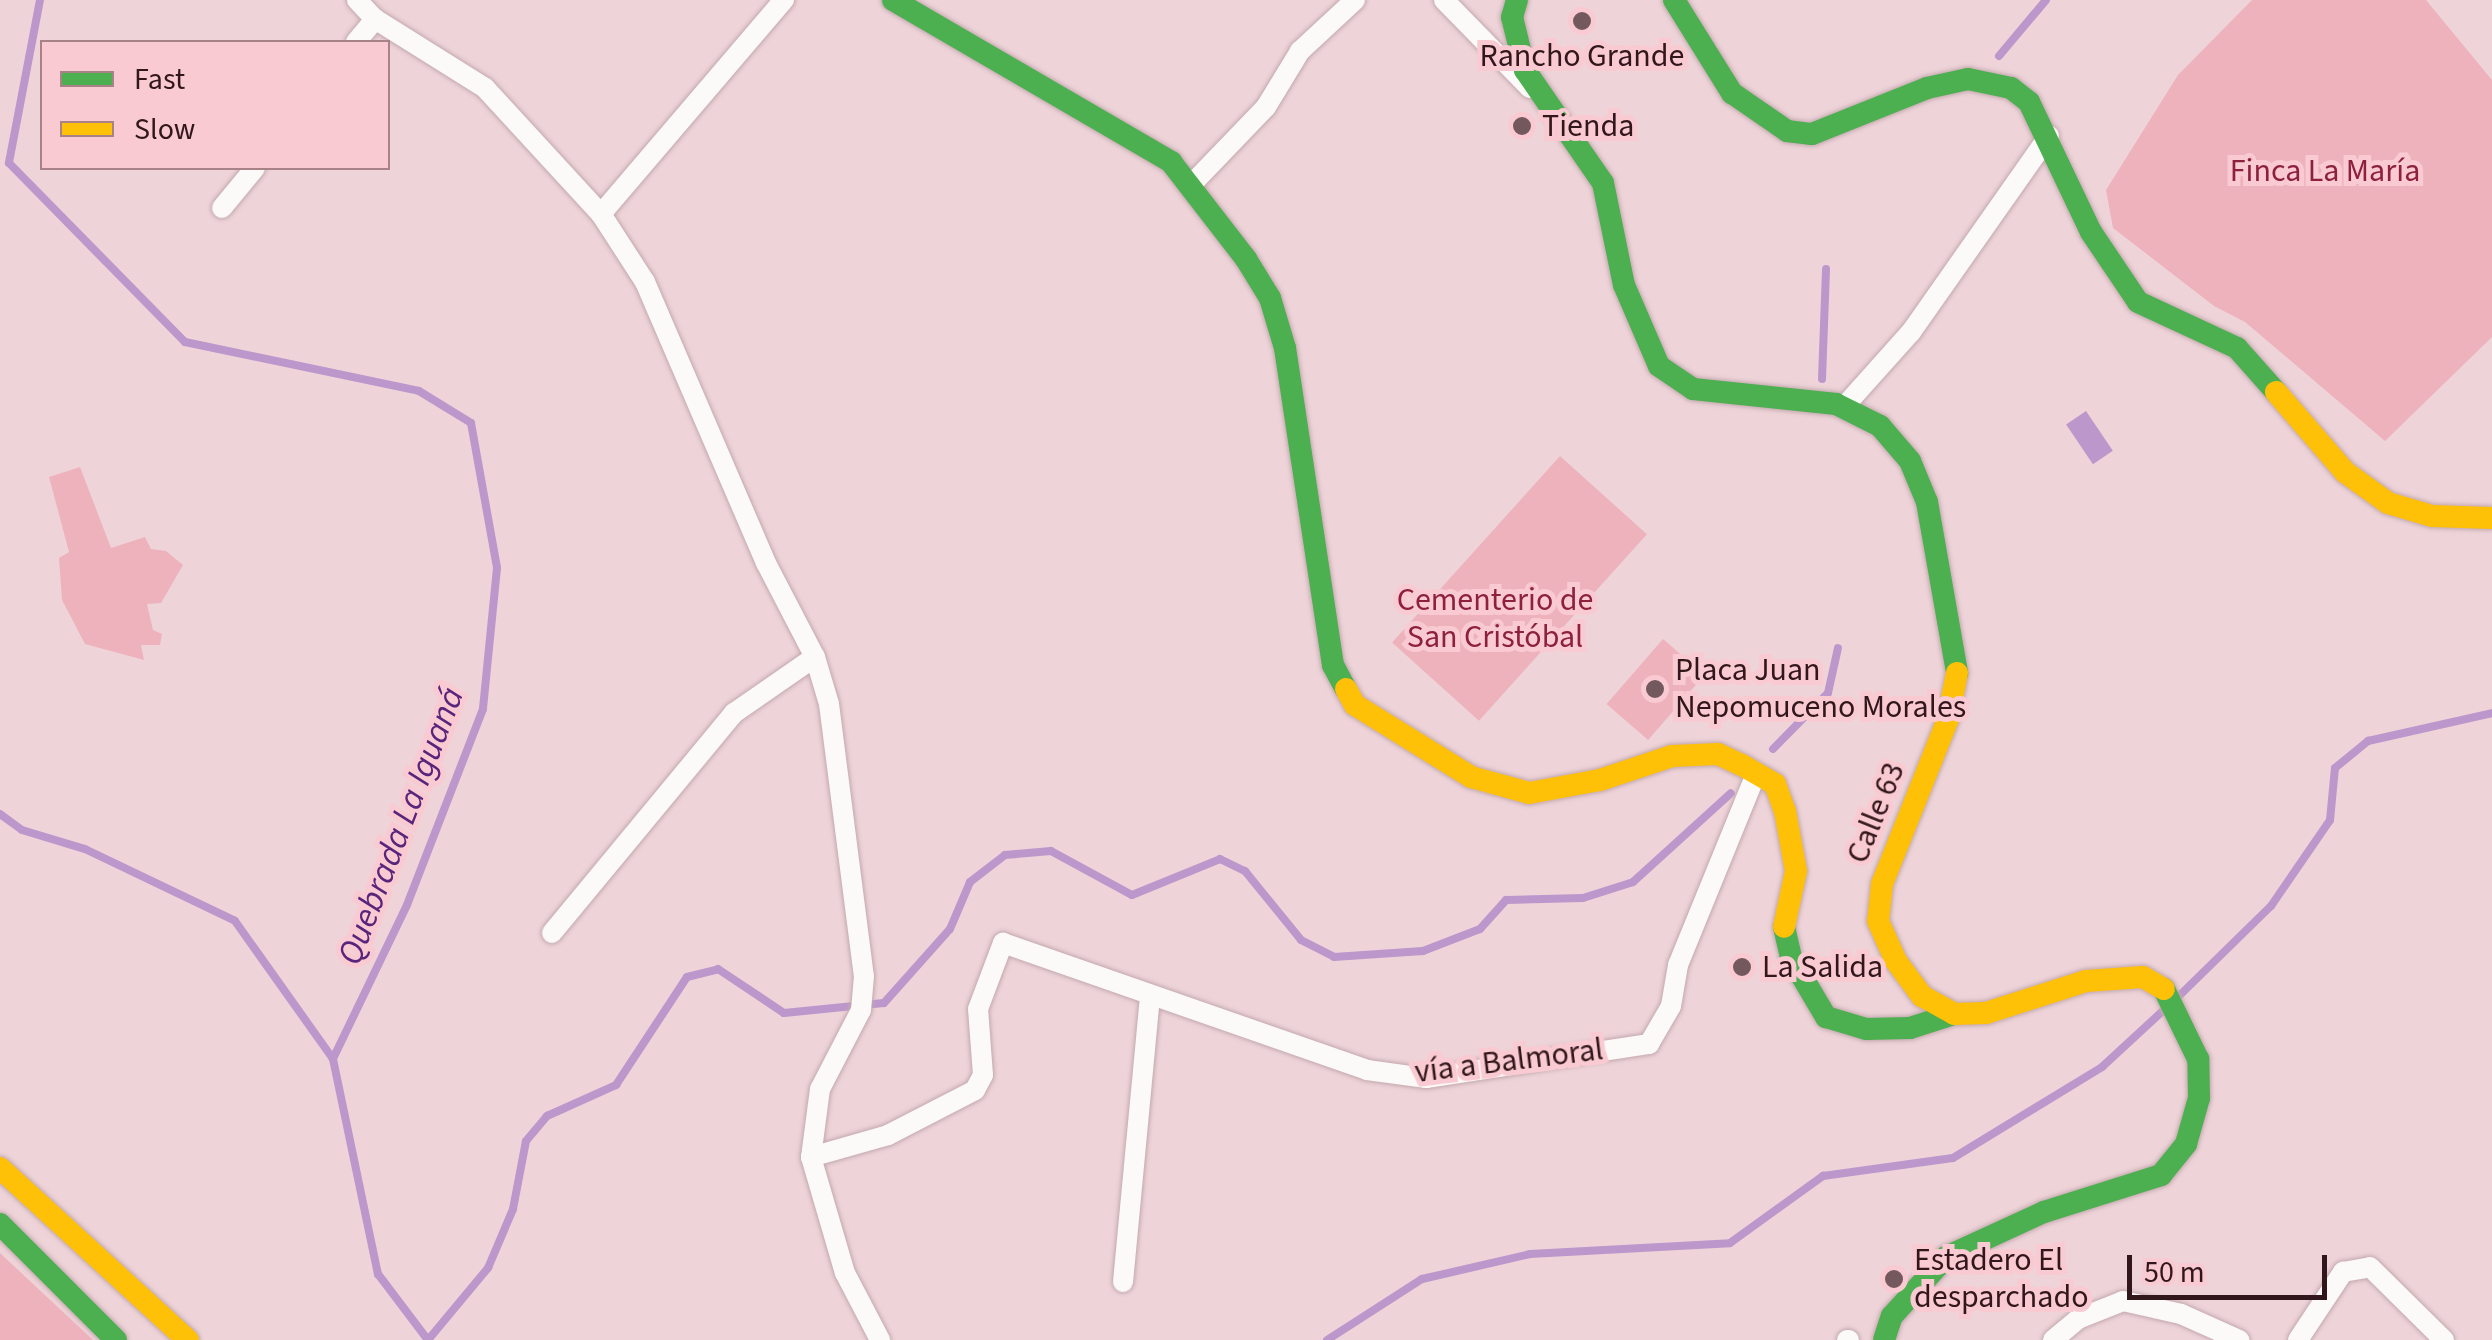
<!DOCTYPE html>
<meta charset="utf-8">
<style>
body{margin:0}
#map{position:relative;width:2492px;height:1340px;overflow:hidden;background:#eed4d9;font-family:"Source Sans 3",sans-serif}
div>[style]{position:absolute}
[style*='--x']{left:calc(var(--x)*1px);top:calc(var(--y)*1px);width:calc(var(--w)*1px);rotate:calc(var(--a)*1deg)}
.green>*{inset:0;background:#eeb2bd;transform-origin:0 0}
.water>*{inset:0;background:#bc97cc;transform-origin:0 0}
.stream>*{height:8px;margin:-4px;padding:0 4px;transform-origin:4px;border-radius:4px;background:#bc97cc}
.roads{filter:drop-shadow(0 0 2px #c3a9ae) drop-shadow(0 0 2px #c3a9ae)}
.street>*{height:20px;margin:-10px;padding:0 10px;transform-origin:10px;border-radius:10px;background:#fcf9f9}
.fast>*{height:22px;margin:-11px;padding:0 11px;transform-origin:11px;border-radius:11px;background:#4caf50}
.slow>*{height:22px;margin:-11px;padding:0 11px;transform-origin:11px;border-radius:11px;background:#ffc107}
.dots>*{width:28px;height:28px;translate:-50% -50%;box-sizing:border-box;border:5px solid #f9cad1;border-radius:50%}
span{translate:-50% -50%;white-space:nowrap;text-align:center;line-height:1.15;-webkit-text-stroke:10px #f9cad1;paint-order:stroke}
.poi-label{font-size:32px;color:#31161b}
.left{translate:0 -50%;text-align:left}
.park-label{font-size:32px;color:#8d203f}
.street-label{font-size:32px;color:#31161b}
.water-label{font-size:35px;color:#59247b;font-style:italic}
.legend{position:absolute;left:40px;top:40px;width:350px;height:130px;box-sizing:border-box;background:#f9cad1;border:2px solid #a98288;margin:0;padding:12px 18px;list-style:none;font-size:30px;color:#31161b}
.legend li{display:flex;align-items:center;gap:20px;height:50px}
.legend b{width:50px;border:2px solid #a98288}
.scale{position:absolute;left:2127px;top:1255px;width:200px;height:45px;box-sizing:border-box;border:5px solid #31161b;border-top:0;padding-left:12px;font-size:30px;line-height:35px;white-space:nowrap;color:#31161b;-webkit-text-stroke:8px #f9cad1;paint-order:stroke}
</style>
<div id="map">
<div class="green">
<i style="clip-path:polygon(2252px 0,2426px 0,2492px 80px,2492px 337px,2385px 441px,2245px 322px,2214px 306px,2113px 228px,2106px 190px,2178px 75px)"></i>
<i style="left:1560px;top:456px;width:117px;height:251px;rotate:42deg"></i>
<i style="clip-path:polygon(80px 467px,111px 548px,145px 537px,151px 549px,166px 551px,183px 565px,161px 603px,147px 604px,153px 630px,162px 634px,160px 645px,141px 645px,144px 660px,85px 644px,62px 600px,59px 558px,69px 552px,49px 477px)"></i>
<i style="left:1663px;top:639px;width:55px;height:86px;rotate:41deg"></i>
<i style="clip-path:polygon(0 1253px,93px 1340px,0 1340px)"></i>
</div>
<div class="water">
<i style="left:2086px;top:411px;width:48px;height:24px;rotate:56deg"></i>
</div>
<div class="stream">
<i style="--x:40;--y:0;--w:166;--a:100.8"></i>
<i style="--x:9;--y:163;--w:251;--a:45.5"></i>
<i style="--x:185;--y:342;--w:239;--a:11.8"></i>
<i style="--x:419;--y:391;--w:61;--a:31.6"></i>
<i style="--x:471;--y:423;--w:147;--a:79.8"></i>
<i style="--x:497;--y:568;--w:142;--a:95.7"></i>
<i style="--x:483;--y:709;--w:210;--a:111.2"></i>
<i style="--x:407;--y:905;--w:171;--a:115.7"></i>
<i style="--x:333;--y:1059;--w:220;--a:78.2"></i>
<i style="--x:378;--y:1274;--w:83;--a:52.9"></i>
<i style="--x:1999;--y:56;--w:73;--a:-50"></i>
<i style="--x:1822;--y:379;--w:110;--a:-87.9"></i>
<i style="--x:1773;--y:749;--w:78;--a:-45.5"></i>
<i style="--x:1828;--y:693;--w:46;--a:-77.5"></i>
<i style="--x:0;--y:814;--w:27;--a:36"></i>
<i style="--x:22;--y:830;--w:66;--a:16.8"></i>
<i style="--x:85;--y:849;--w:166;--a:25.6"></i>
<i style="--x:235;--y:921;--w:169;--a:54.6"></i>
<i style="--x:2179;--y:996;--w:129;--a:-44.4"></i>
<i style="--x:2271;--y:906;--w:104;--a:-55.5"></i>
<i style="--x:2330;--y:820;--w:52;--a:-84.5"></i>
<i style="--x:2335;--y:768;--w:43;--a:-39.3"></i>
<i style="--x:2368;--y:741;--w:127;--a:-12.7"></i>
<i style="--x:428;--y:1340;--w:94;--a:-50.2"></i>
<i style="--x:488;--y:1268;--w:64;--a:-67"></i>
<i style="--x:513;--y:1209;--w:69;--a:-79.2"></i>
<i style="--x:526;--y:1141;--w:33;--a:-50"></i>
<i style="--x:547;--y:1116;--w:76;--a:-24.2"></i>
<i style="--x:616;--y:1085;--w:129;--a:-56.7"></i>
<i style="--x:687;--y:977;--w:32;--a:-14"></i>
<i style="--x:718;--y:969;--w:79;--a:33.7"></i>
<i style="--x:784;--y:1013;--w:100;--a:-5.7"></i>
<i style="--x:884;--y:1003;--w:99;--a:-48.3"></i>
<i style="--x:950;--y:929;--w:51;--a:-66.9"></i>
<i style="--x:970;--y:882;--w:44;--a:-37.6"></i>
<i style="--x:1005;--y:855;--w:46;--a:-5"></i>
<i style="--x:1051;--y:851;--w:92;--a:28.5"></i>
<i style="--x:1132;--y:895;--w:95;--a:-22.2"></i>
<i style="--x:1220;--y:859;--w:28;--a:26"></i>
<i style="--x:1245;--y:871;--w:89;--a:50.9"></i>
<i style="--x:1301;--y:940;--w:37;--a:27"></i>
<i style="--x:1334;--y:957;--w:89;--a:-3.9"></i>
<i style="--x:1423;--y:951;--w:61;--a:-21.1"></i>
<i style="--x:1480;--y:929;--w:39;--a:-48"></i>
<i style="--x:1506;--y:900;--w:77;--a:-1.5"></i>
<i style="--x:1583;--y:898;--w:52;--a:-17.7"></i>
<i style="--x:1633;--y:882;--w:132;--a:-42.2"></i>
<i style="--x:1327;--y:1340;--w:113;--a:-32.7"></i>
<i style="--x:1422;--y:1279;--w:111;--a:-13"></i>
<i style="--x:1530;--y:1254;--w:200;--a:-3.1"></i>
<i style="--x:1730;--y:1243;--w:115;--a:-35.8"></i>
<i style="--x:1823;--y:1176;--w:131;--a:-7.9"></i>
<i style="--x:1953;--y:1158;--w:175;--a:-31.4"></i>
<i style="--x:2102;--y:1067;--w:90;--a:-42.7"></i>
</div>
<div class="roads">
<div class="street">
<i style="--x:357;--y:0;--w:26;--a:47"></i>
<i style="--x:375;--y:19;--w:130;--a:32.1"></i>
<i style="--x:485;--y:88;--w:171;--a:47.4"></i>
<i style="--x:601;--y:214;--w:81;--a:57.1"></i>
<i style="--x:645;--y:282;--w:306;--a:66.7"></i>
<i style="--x:766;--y:563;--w:106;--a:62.5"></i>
<i style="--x:815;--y:657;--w:49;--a:73.4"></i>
<i style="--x:829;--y:704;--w:274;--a:82.7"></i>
<i style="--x:864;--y:976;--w:34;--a:95"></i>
<i style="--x:861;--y:1010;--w:89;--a:117.4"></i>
<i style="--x:820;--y:1089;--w:69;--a:97.5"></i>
<i style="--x:811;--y:1157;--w:121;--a:73.7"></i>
<i style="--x:845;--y:1273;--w:76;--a:62.4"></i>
<i style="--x:1444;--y:0;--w:123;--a:45.7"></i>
<i style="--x:356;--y:42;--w:30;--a:-50"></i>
<i style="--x:1191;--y:185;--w:108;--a:-46.1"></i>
<i style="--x:1266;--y:107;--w:66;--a:-58.7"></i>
<i style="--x:1300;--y:51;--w:75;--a:-42.8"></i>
<i style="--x:222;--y:208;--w:52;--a:-50.5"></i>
<i style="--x:601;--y:214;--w:282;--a:-49.5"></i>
<i style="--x:1843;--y:408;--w:102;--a:-48.2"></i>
<i style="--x:1911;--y:332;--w:240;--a:-54.9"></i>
<i style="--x:552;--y:933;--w:286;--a:-50.4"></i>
<i style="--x:734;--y:713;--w:98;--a:-34.7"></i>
<i style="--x:811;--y:1157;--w:80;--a:-15.9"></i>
<i style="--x:888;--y:1135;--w:98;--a:-27.3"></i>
<i style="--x:975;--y:1090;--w:17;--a:-62"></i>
<i style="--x:983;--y:1075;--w:66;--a:-94.3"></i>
<i style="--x:978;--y:1009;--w:71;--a:-69.3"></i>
<i style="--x:1003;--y:943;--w:386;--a:19.2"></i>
<i style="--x:1367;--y:1070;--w:60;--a:7.7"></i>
<i style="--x:1426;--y:1078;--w:226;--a:-8.7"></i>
<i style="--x:1649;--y:1044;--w:44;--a:-59.9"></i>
<i style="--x:1671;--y:1006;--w:42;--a:-80.3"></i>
<i style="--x:1678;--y:965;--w:206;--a:-67.8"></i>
<i style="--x:1123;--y:1282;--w:286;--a:-84.6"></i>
<i style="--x:1847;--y:1340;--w:2;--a:0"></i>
<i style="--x:2053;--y:1340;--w:33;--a:-40"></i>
<i style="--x:2078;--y:1319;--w:48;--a:-21.8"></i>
<i style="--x:2123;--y:1301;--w:59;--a:12.6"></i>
<i style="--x:2181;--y:1314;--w:64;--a:24.1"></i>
<i style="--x:2298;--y:1340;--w:82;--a:-56.5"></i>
<i style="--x:2343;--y:1272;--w:27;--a:-10"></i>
<i style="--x:2370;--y:1267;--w:104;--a:44.6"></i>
</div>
<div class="fast">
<i style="--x:893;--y:0;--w:322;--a:30.2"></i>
<i style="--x:1171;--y:162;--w:123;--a:52.3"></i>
<i style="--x:1246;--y:259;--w:46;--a:58.4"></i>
<i style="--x:1270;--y:298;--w:52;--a:73.3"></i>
<i style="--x:1285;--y:348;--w:321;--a:81.4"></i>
<i style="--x:1333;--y:665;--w:27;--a:62"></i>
<i style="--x:1517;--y:0;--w:18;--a:106"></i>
<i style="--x:1512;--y:17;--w:55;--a:76.2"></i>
<i style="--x:1525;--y:70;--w:137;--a:55.4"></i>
<i style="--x:1603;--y:183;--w:104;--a:78.4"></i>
<i style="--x:1624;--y:285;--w:88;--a:66.6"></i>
<i style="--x:1659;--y:366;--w:41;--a:34.1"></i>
<i style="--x:1693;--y:389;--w:144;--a:6"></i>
<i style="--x:1836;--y:404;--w:49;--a:26.6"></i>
<i style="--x:1880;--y:426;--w:46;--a:49.4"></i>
<i style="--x:1910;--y:461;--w:44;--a:67.5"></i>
<i style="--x:1927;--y:502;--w:174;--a:80"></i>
<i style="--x:1674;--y:0;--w:110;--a:58.1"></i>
<i style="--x:1732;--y:93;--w:67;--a:34.6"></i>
<i style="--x:1787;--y:131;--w:25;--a:7"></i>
<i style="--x:1812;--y:134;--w:124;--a:-21.8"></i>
<i style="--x:1927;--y:88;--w:42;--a:-12.4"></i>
<i style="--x:1968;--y:79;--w:44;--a:11.8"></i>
<i style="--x:2011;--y:88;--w:23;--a:38"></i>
<i style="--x:2029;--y:102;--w:144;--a:64.5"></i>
<i style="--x:2091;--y:232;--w:84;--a:56.1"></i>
<i style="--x:2138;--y:302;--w:109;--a:24.9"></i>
<i style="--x:2237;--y:348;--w:59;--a:48.4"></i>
<i style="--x:1784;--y:927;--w:32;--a:77"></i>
<i style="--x:1791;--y:958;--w:69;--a:59.3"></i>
<i style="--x:1826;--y:1017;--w:42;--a:16.7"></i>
<i style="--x:1866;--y:1029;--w:44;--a:-1.3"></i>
<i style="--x:1910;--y:1028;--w:46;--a:-17.7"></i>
<i style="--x:0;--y:1224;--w:164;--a:45"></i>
<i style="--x:1884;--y:1340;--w:25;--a:-72"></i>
<i style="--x:1892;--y:1316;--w:80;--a:-47.5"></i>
<i style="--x:1946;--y:1257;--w:108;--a:-24.7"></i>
<i style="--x:2044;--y:1212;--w:123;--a:-17.5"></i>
<i style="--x:2161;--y:1175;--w:40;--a:-51"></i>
<i style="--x:2186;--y:1144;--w:48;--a:-74.2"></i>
<i style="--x:2199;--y:1098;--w:39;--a:-91"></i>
<i style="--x:2198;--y:1059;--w:78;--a:-115.9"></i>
</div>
<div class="slow">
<i style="--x:2276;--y:392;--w:106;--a:49.2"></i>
<i style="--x:2345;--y:472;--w:53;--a:35.8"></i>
<i style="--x:2388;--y:503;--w:46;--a:16.5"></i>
<i style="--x:2432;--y:516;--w:60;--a:1.9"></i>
<i style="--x:1957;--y:673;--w:47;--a:101.1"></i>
<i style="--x:1948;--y:719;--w:178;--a:111.8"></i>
<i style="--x:1882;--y:884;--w:37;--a:96"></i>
<i style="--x:1878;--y:921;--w:44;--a:65.8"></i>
<i style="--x:1896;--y:961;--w:44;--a:53.4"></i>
<i style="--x:1922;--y:996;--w:37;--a:29"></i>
<i style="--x:1954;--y:1014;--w:32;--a:-2"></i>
<i style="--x:1986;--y:1013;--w:105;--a:-17.7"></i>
<i style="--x:2086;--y:981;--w:57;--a:-4"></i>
<i style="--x:2143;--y:977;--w:24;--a:30"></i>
<i style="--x:1346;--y:689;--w:18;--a:61"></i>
<i style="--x:1355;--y:705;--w:137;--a:31.8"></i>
<i style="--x:1471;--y:777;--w:60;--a:15.4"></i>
<i style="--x:1529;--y:793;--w:72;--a:-10.4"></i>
<i style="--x:1600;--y:780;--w:76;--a:-18.4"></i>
<i style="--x:1672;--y:756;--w:46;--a:-2.5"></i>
<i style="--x:1718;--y:754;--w:26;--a:25"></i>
<i style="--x:1742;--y:765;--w:38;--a:30"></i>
<i style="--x:1775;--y:784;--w:29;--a:70"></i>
<i style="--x:1785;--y:811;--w:61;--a:79.6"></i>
<i style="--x:1796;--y:871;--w:57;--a:102.1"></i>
<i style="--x:0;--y:1168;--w:255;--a:42.5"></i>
</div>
</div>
<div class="dots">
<i style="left:1582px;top:21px;background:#73585e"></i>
<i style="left:1522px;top:126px;background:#73585e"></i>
<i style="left:1655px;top:689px;background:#73585e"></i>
<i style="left:1742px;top:967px;background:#73585e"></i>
<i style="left:1894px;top:1279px;background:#73585e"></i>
</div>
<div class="poi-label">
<span style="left:1582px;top:56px">Rancho Grande</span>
<span class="left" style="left:1542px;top:126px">Tienda</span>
<span class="left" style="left:1675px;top:689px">Placa Juan<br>Nepomuceno Morales</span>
<span class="left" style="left:1762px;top:967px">La Salida</span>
<span class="left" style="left:1914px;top:1279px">Estadero El<br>desparchado</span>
</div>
<div class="park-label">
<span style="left:2325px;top:171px">Finca La María</span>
<span style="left:1495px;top:619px">Cementerio de<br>San Cristóbal</span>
</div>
<div class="street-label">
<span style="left:1876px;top:813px;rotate:-68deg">Calle 63</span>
<span style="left:1509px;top:1061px;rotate:-7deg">vía a Balmoral</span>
</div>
<div class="water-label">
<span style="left:401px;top:826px;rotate:-69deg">Quebrada La Iguaná</span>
</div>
<ul class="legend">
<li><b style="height:12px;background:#4caf50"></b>Fast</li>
<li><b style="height:12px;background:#ffc107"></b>Slow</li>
</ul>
<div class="scale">50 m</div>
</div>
